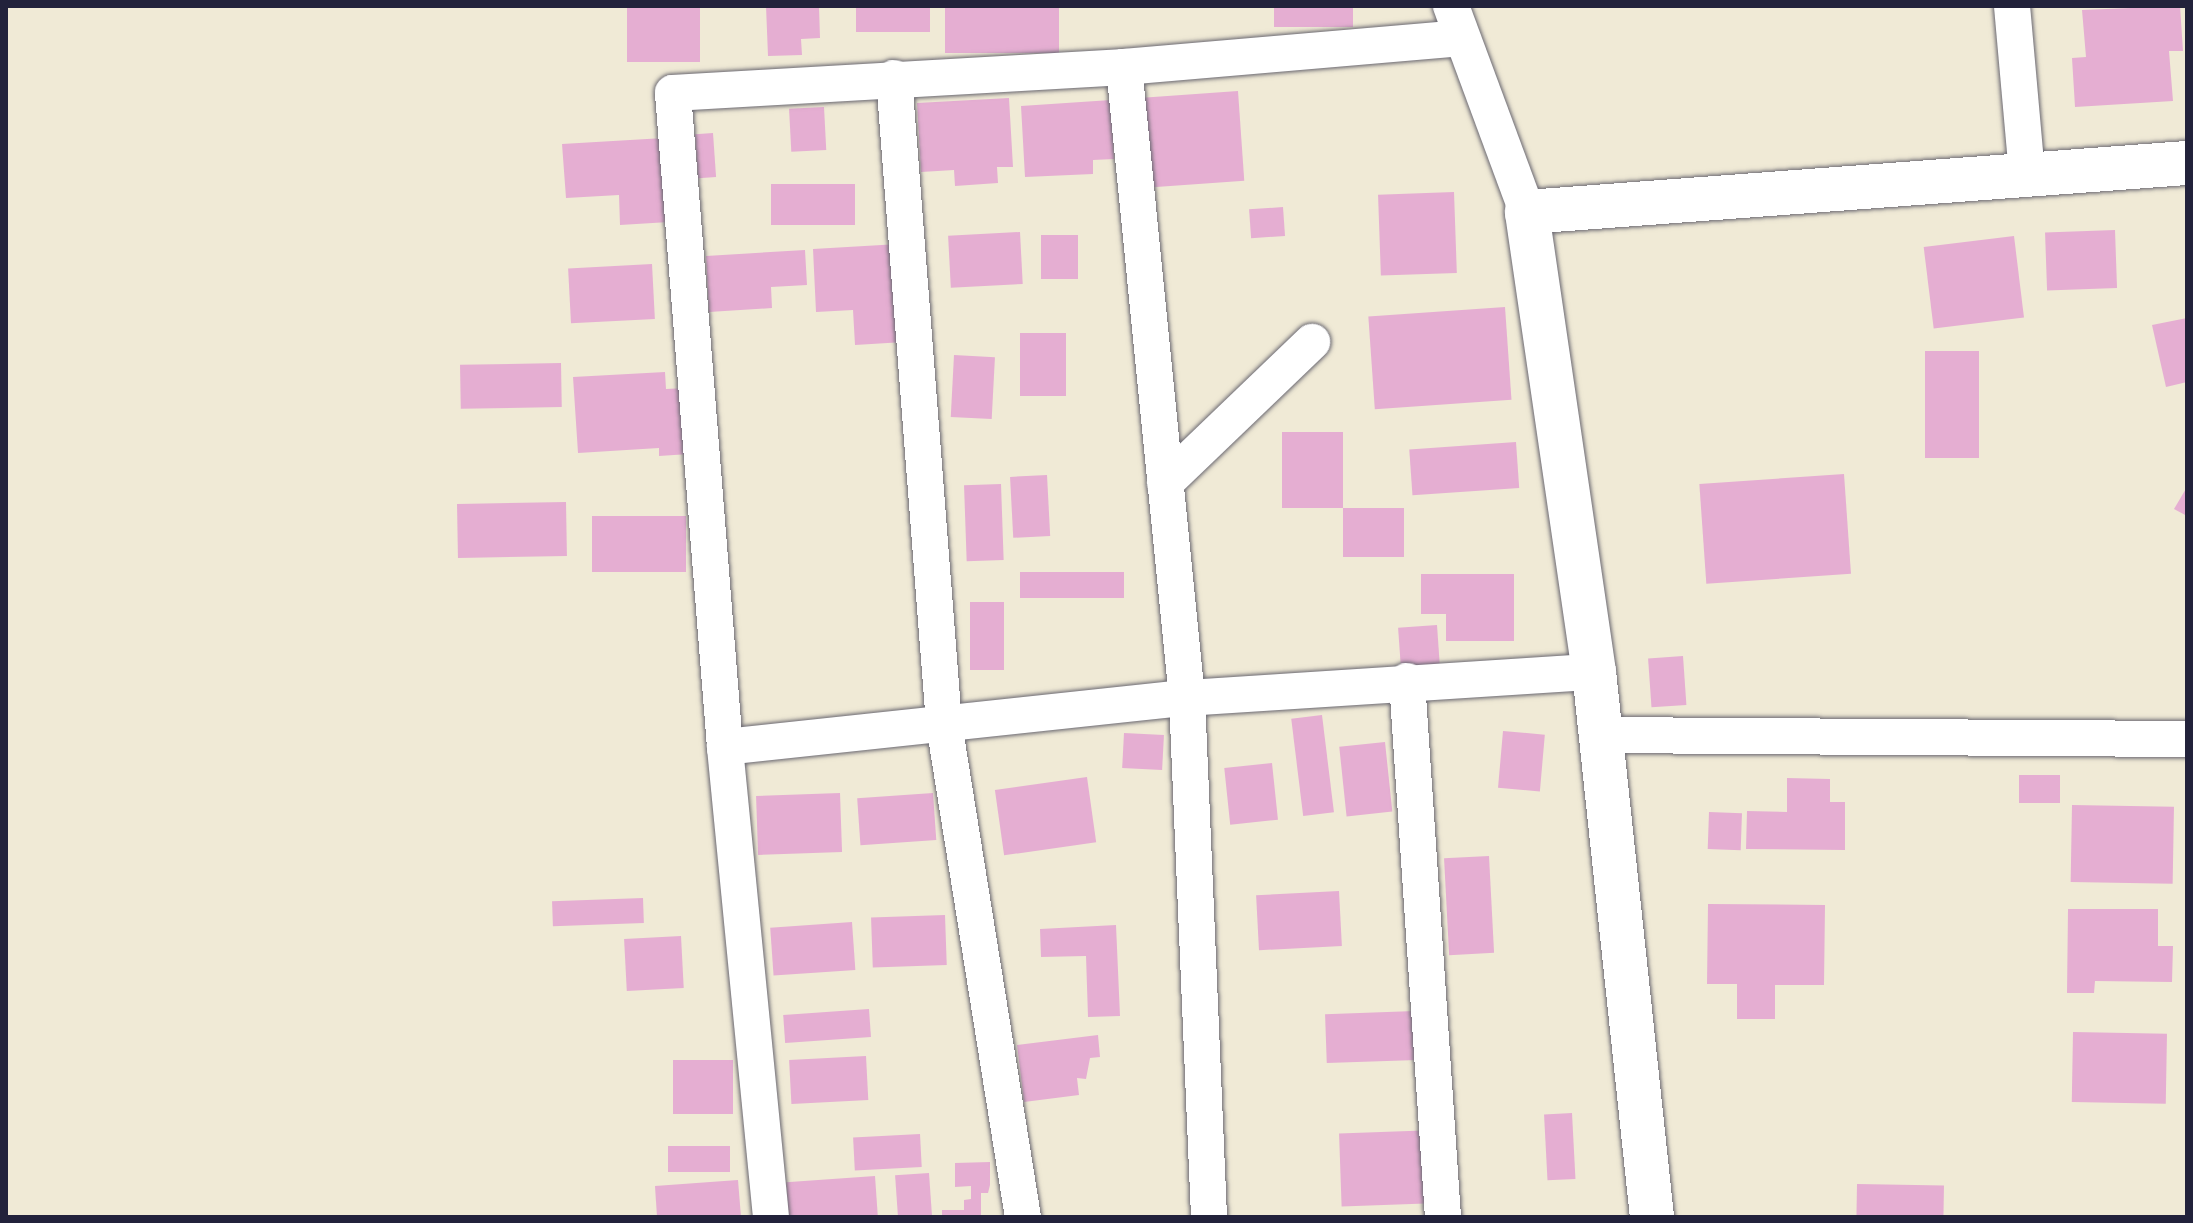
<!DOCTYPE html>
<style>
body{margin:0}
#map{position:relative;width:2193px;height:1223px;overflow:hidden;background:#f0ead6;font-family:Pangolin,sans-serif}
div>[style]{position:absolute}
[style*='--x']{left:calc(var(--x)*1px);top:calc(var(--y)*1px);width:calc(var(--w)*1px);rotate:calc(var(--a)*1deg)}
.building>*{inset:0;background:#e5aed2;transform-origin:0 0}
.roads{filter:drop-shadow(0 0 2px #6a6871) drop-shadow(0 0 2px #6a6871)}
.minor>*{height:36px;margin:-18px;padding:0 18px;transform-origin:18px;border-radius:18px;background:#fff}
.tertiary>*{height:44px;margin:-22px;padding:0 22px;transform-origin:22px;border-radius:22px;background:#fff}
span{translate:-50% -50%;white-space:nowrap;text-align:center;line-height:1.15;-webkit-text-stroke:6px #f6f6f2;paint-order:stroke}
.frame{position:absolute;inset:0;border:8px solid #22223b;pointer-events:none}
</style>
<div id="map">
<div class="building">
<i style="left:627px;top:6px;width:73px;height:56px"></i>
<i style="clip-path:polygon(766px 6px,819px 6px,820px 38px,801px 39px,802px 55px,768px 56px)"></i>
<i style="left:856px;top:6px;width:74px;height:26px"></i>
<i style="left:945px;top:6px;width:114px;height:47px"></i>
<i style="left:1274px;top:6px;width:79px;height:21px"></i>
<i style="clip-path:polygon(2180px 6px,2183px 51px,2169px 51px,2173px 101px,2075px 107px,2072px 58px,2086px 57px,2082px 10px)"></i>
<i style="left:1238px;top:91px;width:90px;height:99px;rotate:86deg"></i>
<i style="clip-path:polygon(1009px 98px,1013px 167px,997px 167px,998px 183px,955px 186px,954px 170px,921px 172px,917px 103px)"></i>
<i style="clip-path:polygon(1111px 100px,1114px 159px,1093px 160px,1093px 174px,1025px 177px,1021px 106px)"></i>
<i style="left:824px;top:107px;width:43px;height:35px;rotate:87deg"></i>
<i style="left:713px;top:133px;width:44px;height:18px;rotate:86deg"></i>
<i style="clip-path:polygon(664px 138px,669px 222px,620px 225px,619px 195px,566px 198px,562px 144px)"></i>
<i style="left:771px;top:184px;width:84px;height:41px"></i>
<i style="left:1454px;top:192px;width:81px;height:76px;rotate:88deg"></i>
<i style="left:1283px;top:207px;width:29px;height:34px;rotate:86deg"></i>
<i style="left:2115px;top:230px;width:58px;height:70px;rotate:88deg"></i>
<i style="left:1020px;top:232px;width:52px;height:72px;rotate:87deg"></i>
<i style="left:1041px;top:235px;width:37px;height:44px"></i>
<i style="left:2014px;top:236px;width:82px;height:91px;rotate:83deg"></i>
<i style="clip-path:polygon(899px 244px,904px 342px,855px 345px,853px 310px,816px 312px,813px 249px)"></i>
<i style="clip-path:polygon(805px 250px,807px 285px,771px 287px,772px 308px,709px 312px,706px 256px)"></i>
<i style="left:652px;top:264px;width:55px;height:84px;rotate:87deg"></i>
<i style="left:1505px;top:307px;width:93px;height:137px;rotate:86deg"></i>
<i style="clip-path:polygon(2187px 318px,2187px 382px,2166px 387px,2152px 325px)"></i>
<i style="left:1020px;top:333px;width:46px;height:63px"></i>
<i style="left:1925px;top:351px;width:54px;height:107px"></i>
<i style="left:954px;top:355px;width:41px;height:62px;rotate:3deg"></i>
<i style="left:561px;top:363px;width:44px;height:101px;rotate:89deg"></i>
<i style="clip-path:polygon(665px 372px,666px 389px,685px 388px,689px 454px,659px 456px,659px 448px,578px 453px,573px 377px)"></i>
<i style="left:1282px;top:432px;width:61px;height:76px"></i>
<i style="left:1516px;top:442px;width:46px;height:107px;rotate:86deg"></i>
<i style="left:1844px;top:474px;width:100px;height:145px;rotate:86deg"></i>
<i style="left:1047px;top:475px;width:61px;height:37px;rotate:87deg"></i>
<i style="left:1001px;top:484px;width:76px;height:37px;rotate:88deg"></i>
<i style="clip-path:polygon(2187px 487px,2187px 516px,2174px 509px)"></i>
<i style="left:566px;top:502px;width:54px;height:109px;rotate:89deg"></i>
<i style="left:1343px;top:508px;width:61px;height:49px"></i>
<i style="left:592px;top:516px;width:94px;height:56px"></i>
<i style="left:1020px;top:572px;width:104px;height:26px"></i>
<i style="clip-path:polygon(1421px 574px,1514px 574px,1514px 641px,1446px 641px,1446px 614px,1421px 614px)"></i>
<i style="left:970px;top:602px;width:34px;height:68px"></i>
<i style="left:1437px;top:625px;width:40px;height:39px;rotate:86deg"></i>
<i style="left:1683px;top:656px;width:49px;height:35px;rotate:86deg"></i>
<i style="left:1322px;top:715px;width:98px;height:31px;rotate:83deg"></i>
<i style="left:1503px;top:731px;width:42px;height:57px;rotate:5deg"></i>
<i style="left:1124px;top:733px;width:40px;height:35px;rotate:3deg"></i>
<i style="left:1385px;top:742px;width:70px;height:46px;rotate:84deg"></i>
<i style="left:1272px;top:763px;width:57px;height:48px;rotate:84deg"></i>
<i style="left:2019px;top:775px;width:41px;height:28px"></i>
<i style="left:1087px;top:777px;width:66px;height:93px;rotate:82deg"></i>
<i style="clip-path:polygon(1787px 778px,1830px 779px,1830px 802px,1845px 802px,1845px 850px,1746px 849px,1747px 811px,1787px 812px)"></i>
<i style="left:840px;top:793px;width:59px;height:84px;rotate:88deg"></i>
<i style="left:933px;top:793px;width:47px;height:76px;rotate:86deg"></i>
<i style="left:2072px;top:805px;width:102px;height:77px;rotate:1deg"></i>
<i style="left:1709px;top:812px;width:33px;height:37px;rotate:2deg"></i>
<i style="left:1489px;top:856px;width:97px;height:45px;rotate:87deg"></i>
<i style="left:1339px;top:891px;width:55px;height:83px;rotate:87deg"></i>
<i style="left:643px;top:898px;width:25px;height:91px;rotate:88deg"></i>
<i style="clip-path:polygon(1708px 904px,1825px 905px,1824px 985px,1775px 985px,1775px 1019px,1737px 1019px,1737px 984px,1707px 984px)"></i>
<i style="clip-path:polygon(2068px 909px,2158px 909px,2158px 946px,2173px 946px,2172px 982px,2095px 981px,2094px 993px,2067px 993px)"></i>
<i style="left:945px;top:915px;width:50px;height:74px;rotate:88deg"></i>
<i style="left:852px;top:922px;width:48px;height:82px;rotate:86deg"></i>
<i style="clip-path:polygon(1116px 925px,1120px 1016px,1088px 1017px,1086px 956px,1041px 957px,1040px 929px)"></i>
<i style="left:681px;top:936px;width:52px;height:57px;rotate:87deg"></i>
<i style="left:869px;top:1009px;width:28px;height:86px;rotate:86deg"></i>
<i style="left:1415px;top:1011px;width:49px;height:90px;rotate:88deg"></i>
<i style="left:2073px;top:1032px;width:94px;height:70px;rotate:1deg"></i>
<i style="clip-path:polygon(1098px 1035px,1100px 1057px,1090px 1058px,1086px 1079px,1077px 1078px,1079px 1095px,1024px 1102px,1017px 1045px)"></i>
<i style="left:866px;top:1056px;width:44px;height:77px;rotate:87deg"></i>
<i style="left:673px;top:1060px;width:60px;height:54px"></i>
<i style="left:1572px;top:1113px;width:66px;height:28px;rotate:87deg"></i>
<i style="left:1437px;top:1130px;width:73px;height:98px;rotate:88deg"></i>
<i style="left:920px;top:1134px;width:33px;height:67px;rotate:87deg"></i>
<i style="left:730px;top:1146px;width:26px;height:62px;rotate:90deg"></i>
<i style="clip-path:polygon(990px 1162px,990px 1185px,988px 1193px,981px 1193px,981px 1217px,942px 1217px,942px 1210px,964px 1210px,964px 1200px,971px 1199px,971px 1186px,955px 1187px,955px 1163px)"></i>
<i style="left:929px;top:1173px;width:44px;height:34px;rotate:86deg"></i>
<i style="left:875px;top:1176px;width:41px;height:89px;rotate:86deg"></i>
<i style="clip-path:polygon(738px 1180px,741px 1217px,657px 1217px,655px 1186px)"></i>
<i style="left:1857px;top:1184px;width:87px;height:33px;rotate:1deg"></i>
</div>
<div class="roads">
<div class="minor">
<i style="--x:1451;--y:6;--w:220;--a:69.7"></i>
<i style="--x:2012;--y:6;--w:169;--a:84.9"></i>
<i style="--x:1124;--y:67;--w:634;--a:84.3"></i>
<i style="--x:1187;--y:698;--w:519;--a:87.57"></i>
<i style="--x:894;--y:78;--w:648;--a:85.57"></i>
<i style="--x:944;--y:724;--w:499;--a:80.9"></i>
<i style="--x:1165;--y:483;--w:204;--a:-43.8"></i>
<i style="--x:1407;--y:681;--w:537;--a:86.16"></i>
<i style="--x:1599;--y:735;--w:588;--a:0.39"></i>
<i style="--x:725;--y:747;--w:465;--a:-6.1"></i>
<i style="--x:1187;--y:698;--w:408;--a:-3.7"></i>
<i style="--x:771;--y:1217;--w:472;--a:-95.6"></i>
<i style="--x:725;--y:747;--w:656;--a:-94.55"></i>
<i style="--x:673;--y:93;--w:452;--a:-3.3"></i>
<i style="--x:1124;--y:67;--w:336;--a:-4.9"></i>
</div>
<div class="tertiary">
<i style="--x:1652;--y:1217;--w:548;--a:-96.07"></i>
<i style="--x:1594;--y:672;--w:465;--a:-98.3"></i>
<i style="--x:1527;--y:212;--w:662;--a:-4.25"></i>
</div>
</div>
<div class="frame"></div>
</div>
